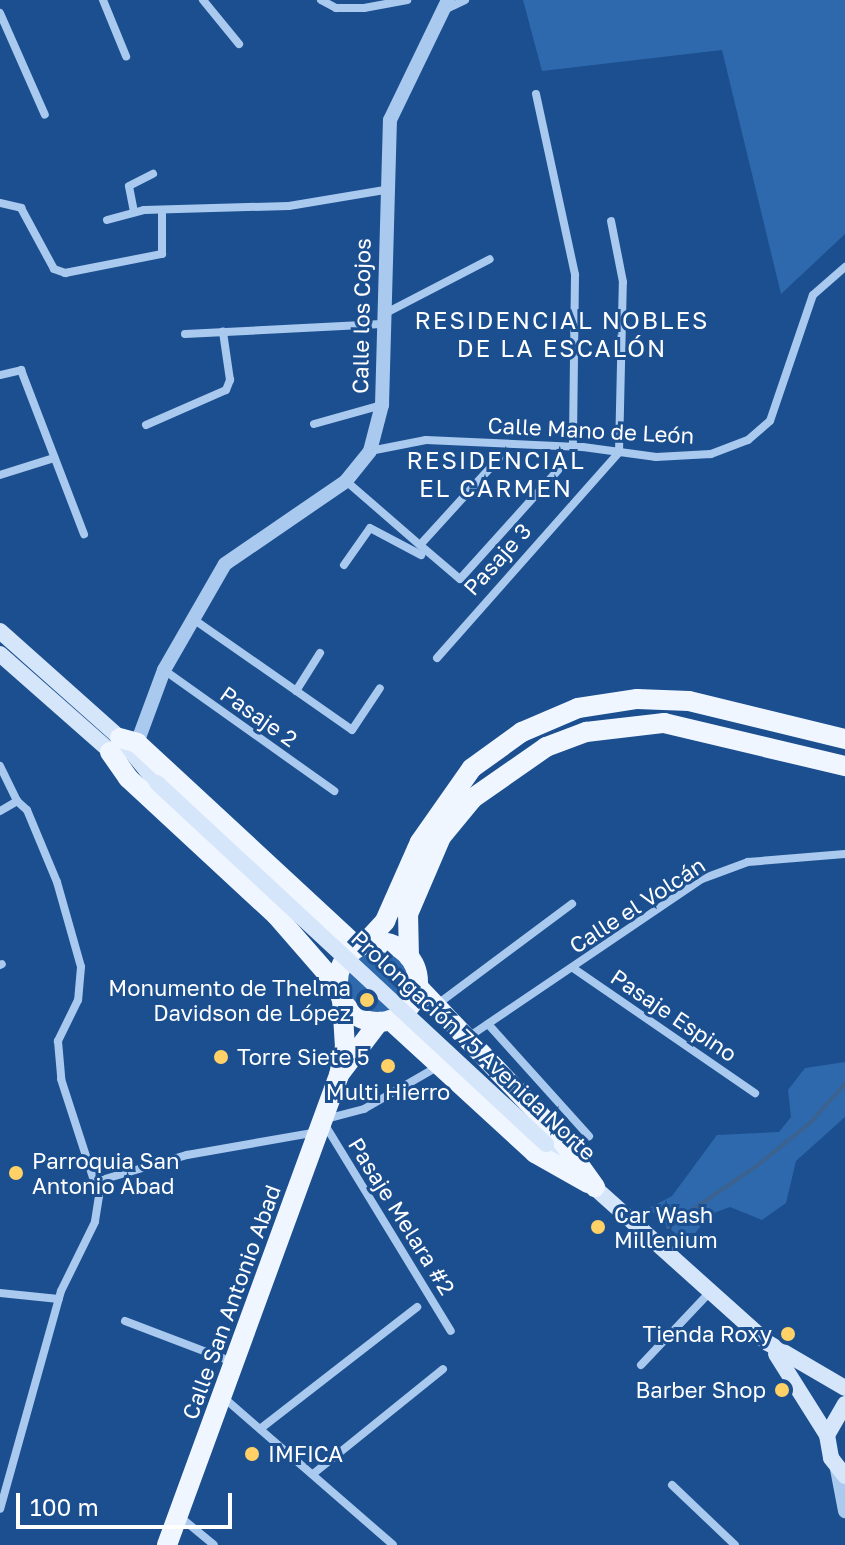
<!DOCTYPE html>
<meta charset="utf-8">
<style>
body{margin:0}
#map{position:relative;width:845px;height:1545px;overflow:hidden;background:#1b4f8f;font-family:"Golos Text",sans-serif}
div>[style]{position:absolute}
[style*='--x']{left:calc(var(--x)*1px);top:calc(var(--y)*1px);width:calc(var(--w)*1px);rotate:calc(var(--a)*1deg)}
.green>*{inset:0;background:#2e69ad}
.round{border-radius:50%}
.stream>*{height:4px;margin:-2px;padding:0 2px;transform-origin:2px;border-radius:2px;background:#3c6290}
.minor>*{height:8px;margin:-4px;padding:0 4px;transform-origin:4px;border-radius:4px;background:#a9c9ee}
.tertiary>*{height:14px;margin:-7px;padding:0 7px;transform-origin:7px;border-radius:7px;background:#a9c9ee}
.secondary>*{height:16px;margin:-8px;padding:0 8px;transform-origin:8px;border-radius:8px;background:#d6e6fa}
.primary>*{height:20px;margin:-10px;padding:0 10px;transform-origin:10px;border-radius:10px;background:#f0f6ff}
.primary>.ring{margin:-10px;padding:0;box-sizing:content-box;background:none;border:20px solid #f0f6ff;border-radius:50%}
.secondary-bridge>*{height:16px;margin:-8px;padding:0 8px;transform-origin:8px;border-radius:8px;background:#d6e6fa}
.dots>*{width:22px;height:22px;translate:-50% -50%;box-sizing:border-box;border:4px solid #1b4f8f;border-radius:50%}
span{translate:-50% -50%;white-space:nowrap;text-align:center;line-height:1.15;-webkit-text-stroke:6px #1b4f8f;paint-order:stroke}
.street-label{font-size:22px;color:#fff}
.poi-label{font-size:22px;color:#fff}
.right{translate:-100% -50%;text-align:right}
.left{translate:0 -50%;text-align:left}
.neighbourhood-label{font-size:24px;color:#fff;letter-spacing:2px}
.scale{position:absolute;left:16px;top:1493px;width:216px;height:36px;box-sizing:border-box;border:4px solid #fff;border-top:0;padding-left:10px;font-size:24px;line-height:28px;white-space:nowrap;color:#fff;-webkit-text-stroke:6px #1b4f8f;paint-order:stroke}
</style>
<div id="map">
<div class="green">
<i style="clip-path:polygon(523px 0,845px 0,845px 234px,781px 294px,722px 50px,542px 71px)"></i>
<i class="round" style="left:344px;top:950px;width:64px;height:64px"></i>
<i style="clip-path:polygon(845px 1062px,845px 1117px,796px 1161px,786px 1203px,762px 1220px,730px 1207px,711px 1214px,686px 1244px,649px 1208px,672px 1196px,717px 1135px,779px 1132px,791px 1117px,788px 1090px,805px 1068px)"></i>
</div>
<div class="stream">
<i style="--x:668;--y:1227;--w:111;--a:-34.7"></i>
<i style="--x:759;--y:1164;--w:65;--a:-38.8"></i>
<i style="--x:810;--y:1123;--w:52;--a:-48.1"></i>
</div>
<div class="minor">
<i style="--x:103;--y:0;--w:61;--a:67.7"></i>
<i style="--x:203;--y:0;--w:57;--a:50.7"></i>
<i style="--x:321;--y:0;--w:17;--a:28"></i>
<i style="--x:336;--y:8;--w:28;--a:0"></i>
<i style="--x:364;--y:8;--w:44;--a:-10.5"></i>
<i style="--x:446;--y:9;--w:21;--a:-25"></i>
<i style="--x:0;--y:13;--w:111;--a:66.2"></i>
<i style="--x:536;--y:94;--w:185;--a:77.8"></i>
<i style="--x:575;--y:275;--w:172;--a:90.7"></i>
<i style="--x:0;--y:203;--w:22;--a:13"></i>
<i style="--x:21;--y:208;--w:69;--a:61.6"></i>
<i style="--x:54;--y:269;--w:12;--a:20"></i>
<i style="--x:65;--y:273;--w:99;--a:-11.1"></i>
<i style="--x:162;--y:254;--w:43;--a:-90"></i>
<i style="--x:134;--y:212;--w:26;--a:-101"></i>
<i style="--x:129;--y:186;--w:27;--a:-27"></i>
<i style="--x:107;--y:220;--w:38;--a:-15"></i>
<i style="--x:144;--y:210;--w:145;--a:-1.6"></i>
<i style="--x:289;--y:206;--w:97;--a:-9.5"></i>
<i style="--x:384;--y:314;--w:119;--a:-27.4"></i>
<i style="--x:185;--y:334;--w:197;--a:-2.9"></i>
<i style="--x:0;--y:375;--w:22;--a:-13"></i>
<i style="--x:21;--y:370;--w:176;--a:69"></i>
<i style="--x:314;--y:424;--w:71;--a:-15.6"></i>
<i style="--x:146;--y:425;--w:87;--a:-23.6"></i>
<i style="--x:226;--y:390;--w:11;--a:-68"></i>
<i style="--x:230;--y:380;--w:49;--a:-98.3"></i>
<i style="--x:370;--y:451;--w:57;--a:-11.1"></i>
<i style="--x:426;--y:440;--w:157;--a:2.6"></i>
<i style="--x:583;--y:447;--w:74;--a:7.8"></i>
<i style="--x:656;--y:457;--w:55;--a:-3.1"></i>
<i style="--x:711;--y:454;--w:40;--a:-21"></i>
<i style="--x:748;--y:440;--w:29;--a:-41"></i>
<i style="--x:770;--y:421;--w:133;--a:-71.2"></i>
<i style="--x:813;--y:295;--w:43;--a:-41.2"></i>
<i style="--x:0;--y:475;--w:57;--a:-17.5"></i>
<i style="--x:346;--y:481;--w:98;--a:40.9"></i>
<i style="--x:420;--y:545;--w:119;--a:-47.7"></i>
<i style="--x:420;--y:545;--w:52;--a:40.4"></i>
<i style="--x:460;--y:579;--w:147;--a:-48"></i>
<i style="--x:344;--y:565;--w:45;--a:-54.9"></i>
<i style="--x:370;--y:528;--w:58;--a:27.9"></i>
<i style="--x:196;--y:621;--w:190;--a:34.9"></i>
<i style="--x:352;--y:730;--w:50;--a:-56.3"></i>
<i style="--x:437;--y:658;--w:275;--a:-48.5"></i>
<i style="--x:619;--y:452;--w:170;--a:-88.7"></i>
<i style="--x:623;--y:282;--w:62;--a:-101.1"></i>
<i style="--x:164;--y:670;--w:209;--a:35.4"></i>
<i style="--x:296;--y:691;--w:45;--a:-57.7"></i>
<i style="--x:0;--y:766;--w:39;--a:64"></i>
<i style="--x:17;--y:801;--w:13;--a:42"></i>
<i style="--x:27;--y:810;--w:78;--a:67.4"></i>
<i style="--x:57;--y:882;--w:88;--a:74.2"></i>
<i style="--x:81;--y:967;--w:33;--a:95"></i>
<i style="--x:78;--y:1000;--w:46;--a:116"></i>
<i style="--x:58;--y:1041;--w:38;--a:85"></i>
<i style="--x:61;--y:1079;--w:123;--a:72"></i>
<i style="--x:99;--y:1196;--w:26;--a:99"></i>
<i style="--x:95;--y:1222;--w:77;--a:116.2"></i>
<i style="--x:61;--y:1291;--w:226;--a:105.6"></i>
<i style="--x:0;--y:811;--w:20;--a:-30"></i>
<i style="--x:0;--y:965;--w:2;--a:-27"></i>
<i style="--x:573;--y:968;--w:221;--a:34.5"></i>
<i style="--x:435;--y:1006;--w:171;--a:-36.7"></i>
<i style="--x:488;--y:1024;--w:151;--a:48"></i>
<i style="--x:467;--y:1038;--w:284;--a:-34.1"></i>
<i style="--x:702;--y:879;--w:49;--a:-20.3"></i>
<i style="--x:748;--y:862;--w:97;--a:-4.7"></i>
<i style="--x:437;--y:1067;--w:84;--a:150.1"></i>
<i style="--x:364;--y:1109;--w:43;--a:165.3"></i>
<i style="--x:322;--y:1120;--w:247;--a:58.6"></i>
<i style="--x:98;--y:1181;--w:93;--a:-16.3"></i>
<i style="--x:187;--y:1155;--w:132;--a:-10"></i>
<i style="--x:0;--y:1293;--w:59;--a:5.8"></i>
<i style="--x:125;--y:1321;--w:118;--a:20.9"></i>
<i style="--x:641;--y:1365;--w:100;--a:-46.6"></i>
<i style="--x:223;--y:1397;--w:225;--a:41"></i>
<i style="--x:260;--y:1429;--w:199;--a:-37.8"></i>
<i style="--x:313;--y:1474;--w:167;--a:-38.9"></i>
<i style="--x:672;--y:1485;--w:87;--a:43.6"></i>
<i style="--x:179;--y:1516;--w:45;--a:39.6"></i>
</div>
<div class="tertiary">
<i style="--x:137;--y:743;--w:78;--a:-69.7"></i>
<i style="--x:164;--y:670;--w:122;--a:-60.1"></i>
<i style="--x:225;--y:564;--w:147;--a:-34.4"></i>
<i style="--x:346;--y:481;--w:38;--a:-51"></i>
<i style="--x:370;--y:451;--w:48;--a:-75.4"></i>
<i style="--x:382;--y:405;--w:285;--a:-88.4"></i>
<i style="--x:390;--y:120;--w:133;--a:-64.2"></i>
<i style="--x:837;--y:1469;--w:43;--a:79.2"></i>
</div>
<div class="secondary">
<i style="--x:0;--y:631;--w:161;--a:41.7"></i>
<i style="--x:120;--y:738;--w:58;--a:50.6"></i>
<i style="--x:0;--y:654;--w:159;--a:41.4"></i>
<i style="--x:546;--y:1144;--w:298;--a:41.9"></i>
<i style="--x:768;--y:1343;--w:89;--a:30.3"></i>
<i style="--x:776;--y:1354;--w:96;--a:57.8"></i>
<i style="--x:845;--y:1404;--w:36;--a:120"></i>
<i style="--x:827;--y:1435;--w:23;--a:80"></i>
<i style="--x:831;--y:1458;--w:23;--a:52"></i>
</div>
<div class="primary">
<i style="--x:120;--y:738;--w:18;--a:16"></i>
<i style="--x:137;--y:743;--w:301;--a:42.8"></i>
<i style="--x:110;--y:752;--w:32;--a:55"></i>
<i style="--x:128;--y:778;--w:202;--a:42.8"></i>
<i style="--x:276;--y:915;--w:94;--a:48.9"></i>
<i class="ring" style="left:338px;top:942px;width:60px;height:60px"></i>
<i style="--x:363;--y:945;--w:33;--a:-47"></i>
<i style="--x:385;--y:921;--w:86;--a:-66.1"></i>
<i style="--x:420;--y:842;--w:90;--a:-54.9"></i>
<i style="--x:472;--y:768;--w:62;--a:-35.8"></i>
<i style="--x:522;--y:732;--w:61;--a:-23.2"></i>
<i style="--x:578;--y:708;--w:60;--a:-8.7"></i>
<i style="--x:637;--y:699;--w:52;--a:2.2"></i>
<i style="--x:689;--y:701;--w:161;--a:13.7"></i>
<i style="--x:409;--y:957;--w:43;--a:-91.3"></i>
<i style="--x:408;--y:914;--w:84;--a:-66.8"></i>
<i style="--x:441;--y:837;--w:50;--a:-50.6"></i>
<i style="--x:473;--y:798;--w:89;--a:-34.9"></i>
<i style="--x:546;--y:747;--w:43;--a:-20.6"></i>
<i style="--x:586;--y:732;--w:79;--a:-6.6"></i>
<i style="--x:664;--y:723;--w:186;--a:13.4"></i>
<i style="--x:418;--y:987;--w:199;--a:46.4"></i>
<i style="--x:555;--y:1131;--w:69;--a:54.5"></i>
<i style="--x:390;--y:1020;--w:197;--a:42.5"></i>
<i style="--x:535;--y:1153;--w:61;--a:29.5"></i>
<i style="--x:341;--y:1072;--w:63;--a:-52.8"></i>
<i style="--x:167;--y:1545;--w:500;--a:-69.9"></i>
<i style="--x:339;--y:1075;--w:29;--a:-78"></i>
<i style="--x:345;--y:1047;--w:48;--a:-93.6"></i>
</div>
<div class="secondary-bridge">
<i style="--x:157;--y:783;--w:531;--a:42.86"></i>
</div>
<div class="dots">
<i style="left:367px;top:1000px;background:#ffd166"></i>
<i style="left:221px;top:1057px;background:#ffd166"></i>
<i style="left:388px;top:1066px;background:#ffd166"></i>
<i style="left:16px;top:1173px;background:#ffd166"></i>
<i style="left:598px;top:1227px;background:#ffd166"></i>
<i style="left:788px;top:1334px;background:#ffd166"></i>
<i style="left:782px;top:1390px;background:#ffd166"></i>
<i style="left:252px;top:1454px;background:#ffd166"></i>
</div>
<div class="street-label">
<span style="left:361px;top:316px;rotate:-89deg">Calle los Cojos</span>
<span style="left:591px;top:430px;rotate:3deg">Calle Mano de León</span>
<span style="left:497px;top:559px;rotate:-48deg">Pasaje 3</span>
<span style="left:259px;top:716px;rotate:35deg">Pasaje 2</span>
<span style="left:637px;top:905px;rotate:-33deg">Calle el Volcán</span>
<span style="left:674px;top:1015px;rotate:34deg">Pasaje Espino</span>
<span style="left:474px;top:1045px;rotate:43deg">Prolongación 75 Avenida Norte</span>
<span style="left:402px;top:1216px;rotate:58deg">Pasaje Melara #2</span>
<span style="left:231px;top:1302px;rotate:-70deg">Calle San Antonio Abad</span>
</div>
<div class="poi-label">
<span class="right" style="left:351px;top:1000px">Monumento de Thelma<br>Davidson de López</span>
<span class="left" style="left:237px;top:1057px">Torre Siete 5</span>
<span style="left:388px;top:1092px">Multi Hierro</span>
<span class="left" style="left:32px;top:1173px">Parroquia San<br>Antonio Abad</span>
<span class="left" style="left:614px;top:1227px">Car Wash<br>Millenium</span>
<span class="right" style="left:772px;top:1334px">Tienda Roxy</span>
<span class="right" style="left:766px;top:1390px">Barber Shop</span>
<span class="left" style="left:268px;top:1454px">IMFICA</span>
</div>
<div class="neighbourhood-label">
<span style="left:562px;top:334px">RESIDENCIAL NOBLES<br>DE LA ESCALÓN</span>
<span style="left:496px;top:474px">RESIDENCIAL<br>EL CARMEN</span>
</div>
<div class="scale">100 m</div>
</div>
